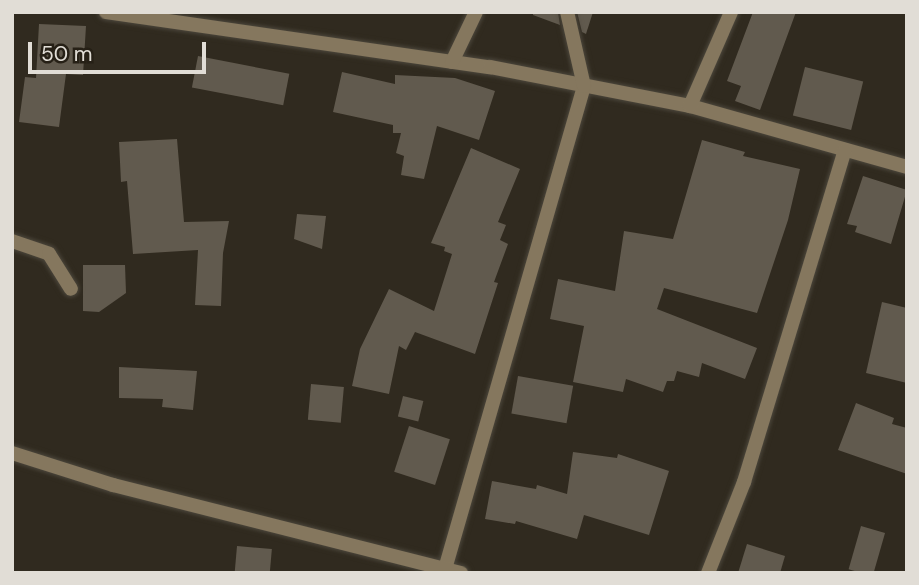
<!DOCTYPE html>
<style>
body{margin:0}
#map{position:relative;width:919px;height:585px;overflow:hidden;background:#302a1f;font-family:"DM Sans",sans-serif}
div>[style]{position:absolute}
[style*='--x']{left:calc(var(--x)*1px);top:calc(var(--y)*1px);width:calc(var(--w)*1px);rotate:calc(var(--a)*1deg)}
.building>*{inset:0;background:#615a4e;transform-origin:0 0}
.roads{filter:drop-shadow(0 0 2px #4c473c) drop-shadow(0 0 2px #4c473c)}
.minor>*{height:14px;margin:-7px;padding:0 7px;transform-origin:7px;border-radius:7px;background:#85775e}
.tertiary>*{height:14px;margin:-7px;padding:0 7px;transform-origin:7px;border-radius:7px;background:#85775e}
span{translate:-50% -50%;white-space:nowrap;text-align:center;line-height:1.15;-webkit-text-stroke:5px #262016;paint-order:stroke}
.frame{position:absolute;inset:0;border:14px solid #e1ddd6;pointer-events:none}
.scale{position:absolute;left:28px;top:42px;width:178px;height:32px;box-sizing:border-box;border:4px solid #e1ddd6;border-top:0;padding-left:9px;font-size:21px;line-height:24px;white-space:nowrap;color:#e1ddd6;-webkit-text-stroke:5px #262016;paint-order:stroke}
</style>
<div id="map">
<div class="building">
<i style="clip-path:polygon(533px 12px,558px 12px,560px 25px,533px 15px)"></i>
<i style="clip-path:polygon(577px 12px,593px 12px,586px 34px,582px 32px)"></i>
<i style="clip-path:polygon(753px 12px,796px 12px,760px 110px,735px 101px,741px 86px,727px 81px)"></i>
<i style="clip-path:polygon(39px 24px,86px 26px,83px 75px,66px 74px,59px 127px,19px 122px,25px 77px,36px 78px)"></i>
<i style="left:198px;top:56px;width:93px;height:32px;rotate:11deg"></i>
<i style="left:805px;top:67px;width:60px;height:50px;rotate:14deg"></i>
<i style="clip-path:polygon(342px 72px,395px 84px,395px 75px,455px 78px,495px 91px,479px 140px,437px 126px,424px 179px,401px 175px,404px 156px,396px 153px,401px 133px,393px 133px,393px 125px,333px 112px)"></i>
<i style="clip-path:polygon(177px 139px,184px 222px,229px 221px,223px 253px,221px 306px,195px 305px,198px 250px,133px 254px,127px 181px,121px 182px,119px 142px)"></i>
<i style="clip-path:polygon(702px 140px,745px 152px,743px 156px,800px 169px,788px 220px,757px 313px,664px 288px,657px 309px,757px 348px,745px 379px,702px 363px,699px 377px,677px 371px,674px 381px,667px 381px,663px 392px,626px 379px,623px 392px,573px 382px,584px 326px,550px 319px,558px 279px,615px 291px,624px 231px,673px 239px)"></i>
<i style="clip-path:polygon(471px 148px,520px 169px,498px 222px,506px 225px,500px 240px,508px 244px,494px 282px,498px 283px,475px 354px,415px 332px,406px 350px,399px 346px,389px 394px,352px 386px,360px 349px,389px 289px,434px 311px,452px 254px,444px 251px,445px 247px,431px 243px)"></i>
<i style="clip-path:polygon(863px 176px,907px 190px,891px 244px,855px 232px,857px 226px,847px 224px)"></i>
<i style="clip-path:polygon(297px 214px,326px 216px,322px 249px,294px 239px)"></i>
<i style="clip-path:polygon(83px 265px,125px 265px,126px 293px,99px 312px,83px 311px)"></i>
<i style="clip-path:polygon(882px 302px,907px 308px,907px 383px,866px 373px)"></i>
<i style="clip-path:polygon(119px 367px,197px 371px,193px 410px,162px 407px,163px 399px,119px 398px)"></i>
<i style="left:518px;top:376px;width:56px;height:38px;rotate:10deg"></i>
<i style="left:311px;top:384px;width:33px;height:36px;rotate:5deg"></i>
<i style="left:403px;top:396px;width:21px;height:21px;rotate:14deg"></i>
<i style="clip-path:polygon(856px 403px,894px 418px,892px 424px,907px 428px,907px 474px,838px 450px)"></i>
<i style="left:409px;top:426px;width:43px;height:48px;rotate:18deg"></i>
<i style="clip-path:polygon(573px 452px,617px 458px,618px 454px,669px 471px,649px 535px,584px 515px,577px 539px,516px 521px,515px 524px,485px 519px,492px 481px,536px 489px,537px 485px,567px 494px)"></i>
<i style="left:861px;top:526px;width:25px;height:45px;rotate:16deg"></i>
<i style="clip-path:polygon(747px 544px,785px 556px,780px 573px,738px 573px)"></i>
<i style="left:237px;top:546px;width:35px;height:27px;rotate:5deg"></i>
</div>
<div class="roads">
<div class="minor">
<i style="--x:106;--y:12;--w:388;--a:8.2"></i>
<i style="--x:490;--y:67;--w:204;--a:11"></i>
<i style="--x:690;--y:106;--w:225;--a:15.7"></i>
<i style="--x:452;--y:62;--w:55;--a:-64.4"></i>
<i style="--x:690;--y:106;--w:103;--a:-66.4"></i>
<i style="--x:12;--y:241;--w:39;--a:19"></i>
<i style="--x:49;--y:254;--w:41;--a:57.8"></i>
<i style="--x:445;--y:569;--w:503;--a:-73.94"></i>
<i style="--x:584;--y:86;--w:76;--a:-102.9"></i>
<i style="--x:708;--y:573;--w:98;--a:-68.4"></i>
<i style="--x:744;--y:482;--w:347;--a:-73.1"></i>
</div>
<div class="tertiary">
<i style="--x:12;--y:453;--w:106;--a:17.6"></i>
<i style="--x:113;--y:485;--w:359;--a:14.2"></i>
</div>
</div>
<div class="frame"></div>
<div class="scale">50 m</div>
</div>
